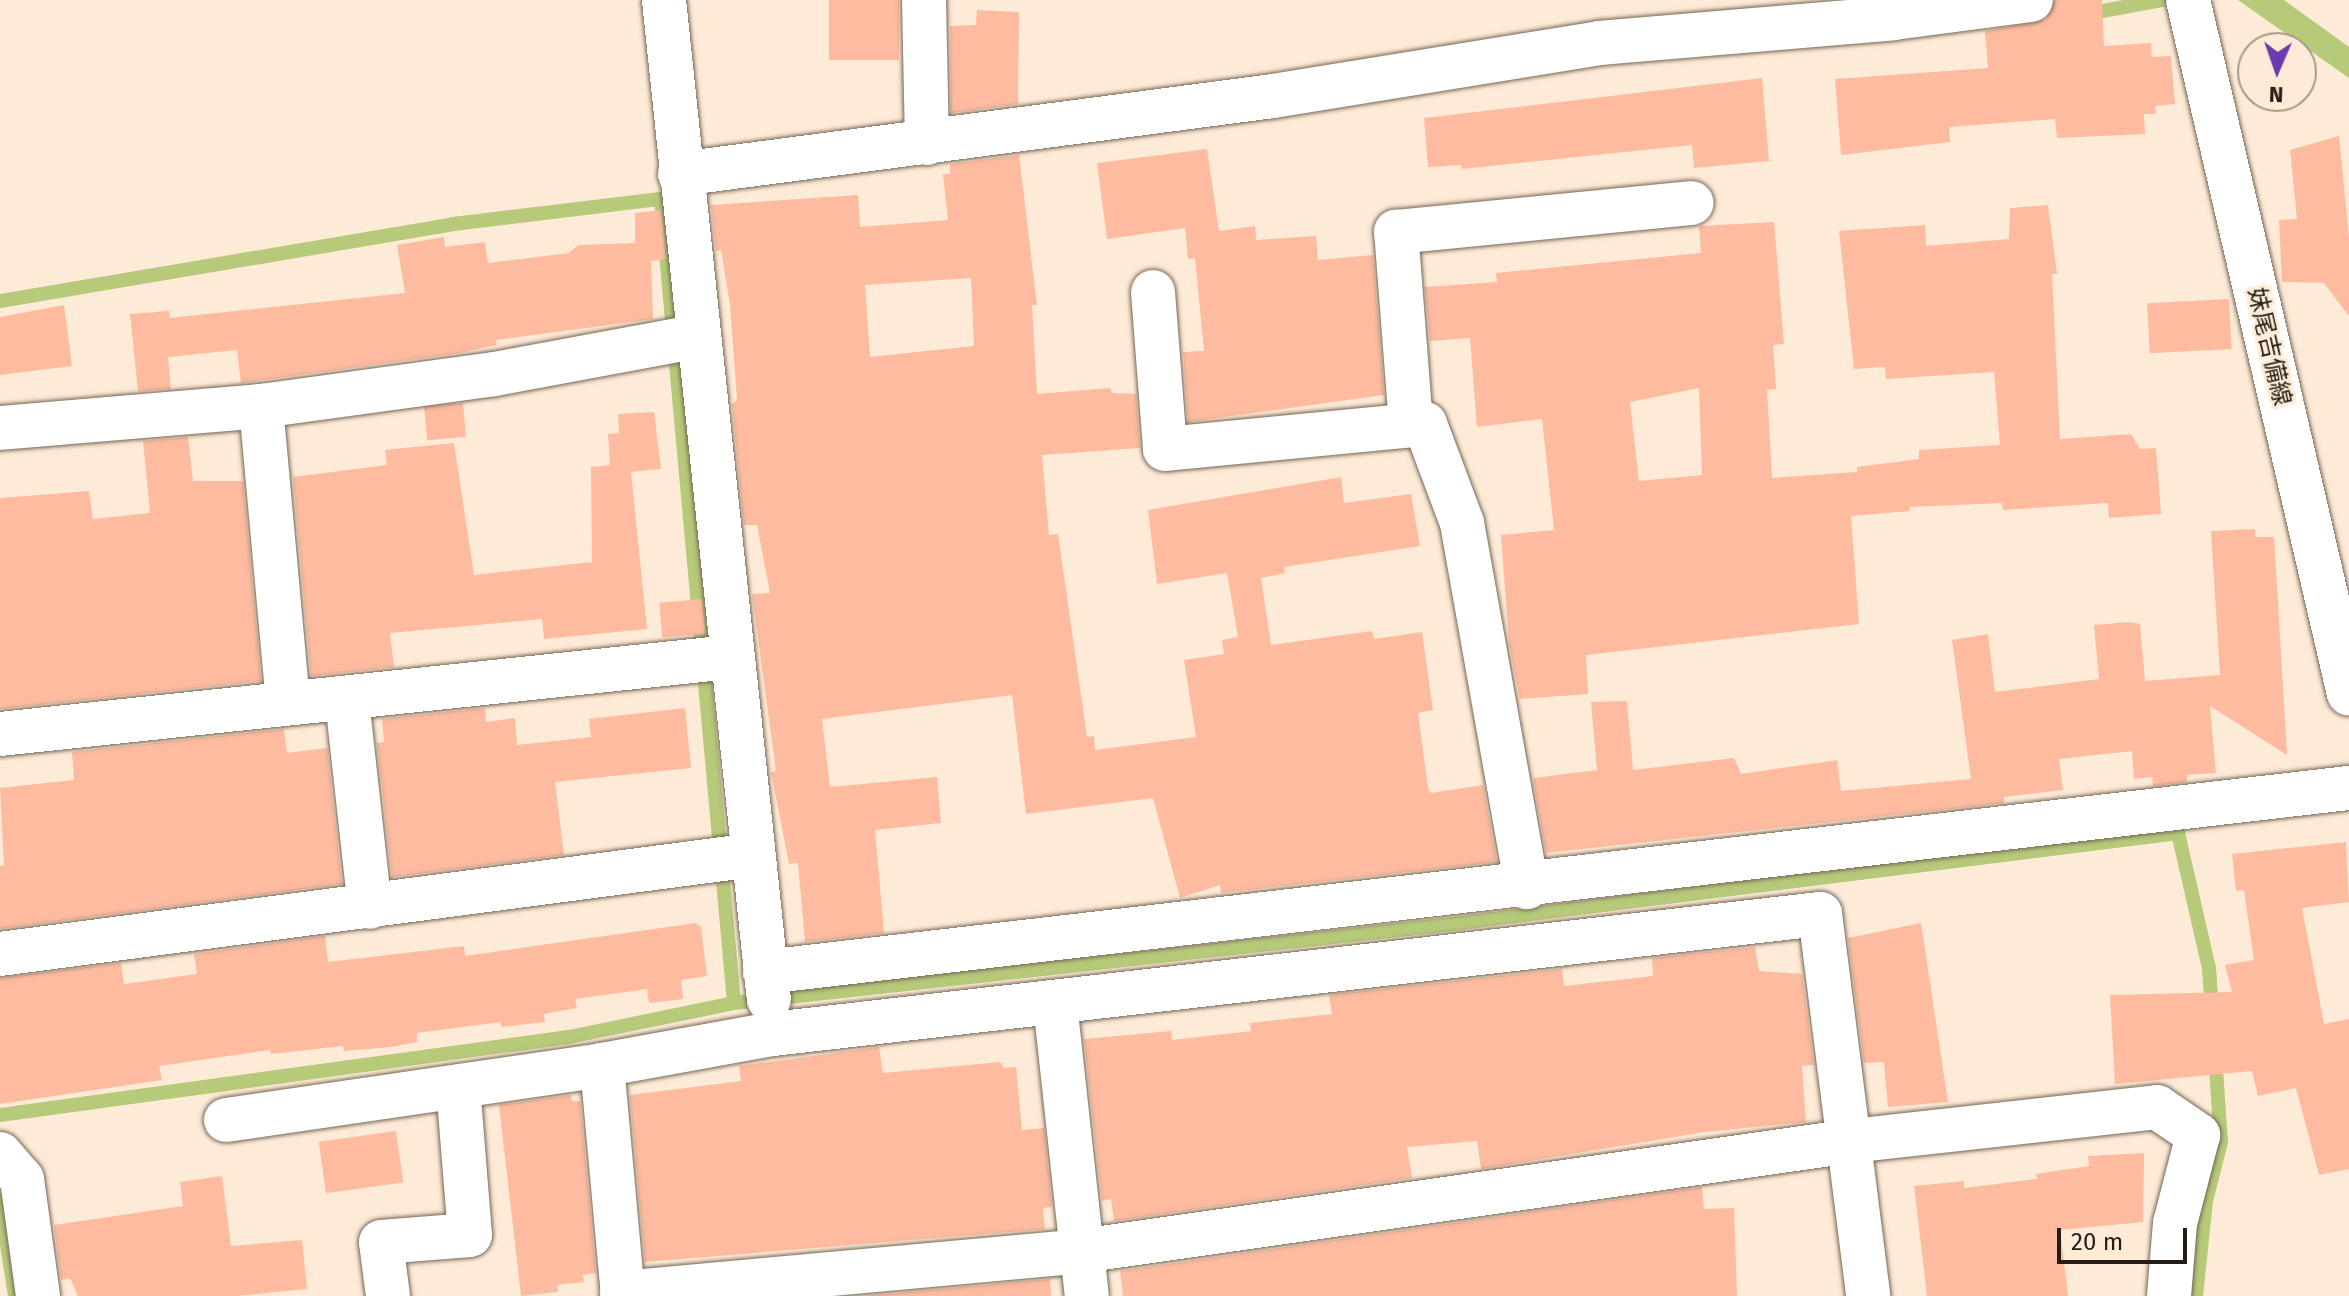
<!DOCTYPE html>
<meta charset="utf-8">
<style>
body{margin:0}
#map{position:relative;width:2349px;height:1296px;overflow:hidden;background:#fdebd7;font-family:"Fira Sans","Noto Sans JP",sans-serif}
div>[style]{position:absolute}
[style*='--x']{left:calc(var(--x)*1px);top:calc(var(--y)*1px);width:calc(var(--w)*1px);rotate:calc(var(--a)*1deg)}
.water>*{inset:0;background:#b6ca7a}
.stream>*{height:14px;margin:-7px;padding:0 7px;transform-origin:7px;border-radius:7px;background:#b6ca7a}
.building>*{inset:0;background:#febba0;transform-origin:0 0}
.roads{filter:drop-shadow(0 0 2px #765) drop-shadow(0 0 2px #765)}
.street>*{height:44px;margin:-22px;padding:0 22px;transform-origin:22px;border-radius:22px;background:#fff}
.secondary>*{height:44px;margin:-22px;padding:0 22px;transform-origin:22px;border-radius:22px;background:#fff}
span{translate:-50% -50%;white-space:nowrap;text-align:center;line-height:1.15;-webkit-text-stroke:6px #fdebd7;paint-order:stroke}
.street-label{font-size:24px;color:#231d16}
.north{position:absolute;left:2237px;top:32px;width:80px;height:80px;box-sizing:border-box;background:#fdebd7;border:2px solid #a6998a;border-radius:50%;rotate:182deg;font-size:22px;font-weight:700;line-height:32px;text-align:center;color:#231d16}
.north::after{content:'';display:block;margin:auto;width:28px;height:36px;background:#6c39b0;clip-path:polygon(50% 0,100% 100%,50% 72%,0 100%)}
.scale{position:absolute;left:2057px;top:1228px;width:130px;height:36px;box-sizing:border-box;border:4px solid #231d16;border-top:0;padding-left:10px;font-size:24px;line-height:28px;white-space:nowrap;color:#231d16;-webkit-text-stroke:6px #fdebd7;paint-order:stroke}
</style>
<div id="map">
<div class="water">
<i style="clip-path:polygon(2238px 0,2284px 0,2349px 47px,2349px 78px)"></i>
</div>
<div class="stream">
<i style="--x:2086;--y:14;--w:77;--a:-10.4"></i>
<i style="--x:681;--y:196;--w:20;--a:171"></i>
<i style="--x:661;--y:199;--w:807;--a:84.81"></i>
<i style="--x:734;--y:1003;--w:722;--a:-6.28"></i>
<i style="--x:1452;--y:924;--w:732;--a:-7.14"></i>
<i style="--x:2178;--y:833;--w:139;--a:77.1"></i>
<i style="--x:2209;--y:968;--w:42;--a:85.9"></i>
<i style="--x:0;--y:301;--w:459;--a:-9.6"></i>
<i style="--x:453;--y:224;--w:209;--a:-6.9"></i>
<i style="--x:0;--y:1115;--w:574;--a:-7.81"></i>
<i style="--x:569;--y:1037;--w:168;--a:-11.6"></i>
<i style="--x:0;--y:1200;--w:97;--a:81.1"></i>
<i style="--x:2196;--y:1296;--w:96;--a:-84"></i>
<i style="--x:2206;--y:1201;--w:61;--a:-75.7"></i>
<i style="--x:2221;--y:1142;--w:87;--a:-93.9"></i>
</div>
<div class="building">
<i style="left:829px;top:0;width:70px;height:60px"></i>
<i style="clip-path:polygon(2055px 0,2102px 0,2104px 46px,2151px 43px,2152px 57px,2171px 56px,2175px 104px,2155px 106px,2156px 114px,2144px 114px,2145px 134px,2057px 138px,2055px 119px,1949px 127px,1950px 142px,1841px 155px,1835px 79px,1988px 68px,1985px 31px,2046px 20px)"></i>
<i style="clip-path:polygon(977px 10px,1019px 12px,1018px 104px,951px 113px,950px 26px,976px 25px)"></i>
<i style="clip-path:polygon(1762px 78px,1769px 161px,1694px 168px,1692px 145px,1462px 169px,1461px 165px,1428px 167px,1424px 118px)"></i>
<i style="clip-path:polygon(2339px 136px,2349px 237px,2349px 316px,2324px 283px,2282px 282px,2279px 220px,2297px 219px,2290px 150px)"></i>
<i style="clip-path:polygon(1207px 149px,1219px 231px,1255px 226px,1256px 240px,1316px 236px,1318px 260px,1373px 255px,1384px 395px,1188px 422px,1183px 352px,1204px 351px,1195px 258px,1188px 259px,1185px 228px,1107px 239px,1097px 163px)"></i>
<i style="clip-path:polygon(evenodd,1019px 155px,1037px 305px,1032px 305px,1037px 394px,1110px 388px,1112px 393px,1136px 394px,1140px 448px,1042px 455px,1049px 535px,1058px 534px,1087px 737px,1094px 736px,1095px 750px,1196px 737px,1184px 660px,1224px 654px,1222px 640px,1238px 637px,1227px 573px,1157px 584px,1148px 510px,1341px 477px,1344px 503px,1411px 494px,1420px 546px,1284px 567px,1285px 573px,1261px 578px,1271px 645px,1372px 631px,1374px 639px,1422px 632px,1433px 710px,1418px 713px,1428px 788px,1431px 793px,1483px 785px,1497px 862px,1221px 893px,1220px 885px,1180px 898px,1153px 798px,1026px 814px,1012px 695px,822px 719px,830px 787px,937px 777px,941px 823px,875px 830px,884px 933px,805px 942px,798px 863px,789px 864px,771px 772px,776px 771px,752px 594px,770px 593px,757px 525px,744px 525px,732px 404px,737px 400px,730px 304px,721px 250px,716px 251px,711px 205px,858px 195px,860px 227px,948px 220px,943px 174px,950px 174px,950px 164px,1019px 155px,971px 278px,974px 346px,870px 357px,865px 285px,971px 278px)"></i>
<i style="clip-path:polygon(evenodd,2048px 205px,2057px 274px,2052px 274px,2060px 439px,2131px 434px,2140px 449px,2156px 448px,2161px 514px,2109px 518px,2108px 503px,2003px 510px,2002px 503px,1909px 507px,1910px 511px,1851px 516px,1859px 624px,1586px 655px,1588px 694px,1520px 699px,1509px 643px,1501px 535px,1554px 530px,1542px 419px,1477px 427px,1470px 338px,1430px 341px,1425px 287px,1497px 282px,1496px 273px,1701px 253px,1699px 226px,1774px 222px,1784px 344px,1773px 345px,1776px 389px,1767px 390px,1772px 478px,1857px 472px,1857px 467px,1919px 459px,1919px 450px,2000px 445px,1994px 372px,1886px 379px,1885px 367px,1854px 369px,1839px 231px,1925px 225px,1926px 246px,2009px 239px,2010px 208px,2048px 205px,1699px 388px,1702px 475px,1639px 481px,1630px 402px,1699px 388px)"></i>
<i style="clip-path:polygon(661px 210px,666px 259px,651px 261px,653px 319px,496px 340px,497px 345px,460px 353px,241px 383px,237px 350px,168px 357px,171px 389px,138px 391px,130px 314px,169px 311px,170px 318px,405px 293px,397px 245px,444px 237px,445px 247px,485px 242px,488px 263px,569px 253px,578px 245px,635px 243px,635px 213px)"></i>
<i style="left:2229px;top:299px;width:50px;height:82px;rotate:87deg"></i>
<i style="clip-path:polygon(64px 305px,72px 366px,0 375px,0 317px)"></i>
<i style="left:463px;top:403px;width:34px;height:39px;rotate:85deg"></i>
<i style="clip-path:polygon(654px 412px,661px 469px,631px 472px,647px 629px,544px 639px,542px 619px,390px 633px,394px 667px,311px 676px,293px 477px,387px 465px,385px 450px,454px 443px,474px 575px,592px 562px,591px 467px,610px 465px,608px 434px,619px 433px,618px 414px)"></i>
<i style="clip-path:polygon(188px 437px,193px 481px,243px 481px,261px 681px,0 709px,0 498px,89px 491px,93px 519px,150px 513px,143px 441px)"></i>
<i style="clip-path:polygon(2255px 529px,2255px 537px,2274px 537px,2287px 755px,2210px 706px,2216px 773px,2187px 775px,2187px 782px,2153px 786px,2152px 777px,2134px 779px,2132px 751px,2059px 759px,2063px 790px,2004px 797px,2004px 803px,1546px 853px,1533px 778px,1597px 770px,1591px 702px,1627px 701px,1633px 770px,1734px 758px,1741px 774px,1837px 760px,1841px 791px,1971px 779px,1952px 640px,1988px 634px,1995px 692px,2099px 679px,2094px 625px,2129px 622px,2140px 624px,2145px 681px,2220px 675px,2211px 531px)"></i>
<i style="left:702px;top:599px;width:35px;height:43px;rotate:85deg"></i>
<i style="clip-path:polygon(485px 708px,486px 722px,515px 718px,517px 745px,591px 737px,589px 719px,685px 708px,691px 768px,555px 782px,564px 855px,392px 877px,377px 743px,384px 742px,382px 719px)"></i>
<i style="clip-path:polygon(284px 729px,287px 753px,327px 748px,342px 884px,0 929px,0 866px,4px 866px,0 788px,74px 780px,72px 752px)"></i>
<i style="clip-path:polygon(2346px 842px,2349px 902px,2302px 908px,2324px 1024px,2349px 1019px,2349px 1169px,2319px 1175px,2296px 1088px,2258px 1096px,2252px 1071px,2115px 1084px,2110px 995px,2232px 992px,2225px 965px,2254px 960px,2244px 890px,2236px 891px,2232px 854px)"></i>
<i style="clip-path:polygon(696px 923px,701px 927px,707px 976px,681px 980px,683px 999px,649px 1003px,647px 989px,575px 999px,577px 1008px,544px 1014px,545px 1022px,501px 1027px,501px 1022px,417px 1033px,417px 1042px,391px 1047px,344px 1051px,343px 1046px,271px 1054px,270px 1050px,159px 1066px,162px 1080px,0 1104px,0 978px,121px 963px,124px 984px,197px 974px,194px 954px,325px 936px,328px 962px,464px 946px,465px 956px)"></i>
<i style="clip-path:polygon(1921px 923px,1948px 1102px,1888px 1107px,1884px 1062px,1864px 1063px,1848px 938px)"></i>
<i style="clip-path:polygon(1755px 947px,1759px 971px,1802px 974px,1814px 1065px,1802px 1066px,1806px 1122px,1705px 1132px,1481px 1169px,1477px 1141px,1407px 1147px,1412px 1178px,1114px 1221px,1111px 1199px,1102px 1201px,1084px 1039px,1171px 1031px,1172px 1040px,1251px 1031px,1250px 1023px,1332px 1014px,1329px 995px,1562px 969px,1564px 986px,1653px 976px,1652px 958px)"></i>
<i style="clip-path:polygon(879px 1047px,883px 1073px,1000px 1062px,1004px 1068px,1016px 1067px,1022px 1130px,1044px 1128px,1052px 1207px,1043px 1208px,1045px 1229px,645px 1262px,630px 1095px,741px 1081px,739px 1066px)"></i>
<i style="clip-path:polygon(571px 1095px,572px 1101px,580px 1101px,596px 1273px,583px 1275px,584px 1282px,557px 1285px,558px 1292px,521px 1296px,499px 1105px)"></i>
<i style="left:396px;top:1131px;width:52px;height:78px;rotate:82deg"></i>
<i style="clip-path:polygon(2144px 1153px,2143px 1222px,2060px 1230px,2068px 1296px,1927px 1296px,1914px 1186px,1964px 1181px,1964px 1188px,2037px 1179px,2036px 1174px,2089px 1166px,2088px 1156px)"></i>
<i style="clip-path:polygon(222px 1176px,231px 1246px,302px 1240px,307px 1289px,236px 1296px,78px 1296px,70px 1278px,61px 1280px,54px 1225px,183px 1206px,180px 1182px)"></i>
<i style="clip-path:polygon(1702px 1187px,1704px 1209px,1734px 1208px,1737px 1296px,1123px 1296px,1120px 1271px)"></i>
<i style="clip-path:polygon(1050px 1279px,1051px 1296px,864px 1296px)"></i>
</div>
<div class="roads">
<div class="street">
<i style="--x:664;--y:0;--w:1005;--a:84.01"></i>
<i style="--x:924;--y:0;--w:143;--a:88.8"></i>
<i style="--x:680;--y:174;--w:598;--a:-7.49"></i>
<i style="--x:1273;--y:96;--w:330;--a:-9.2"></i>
<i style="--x:1599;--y:43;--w:296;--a:-4.8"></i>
<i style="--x:1894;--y:18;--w:138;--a:-7.5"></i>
<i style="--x:1153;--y:292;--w:157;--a:85.6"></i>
<i style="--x:1165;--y:449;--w:261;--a:-5.5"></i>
<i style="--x:1425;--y:424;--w:106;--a:69.5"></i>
<i style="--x:1462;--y:523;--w:370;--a:79.9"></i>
<i style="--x:261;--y:406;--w:298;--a:84.8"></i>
<i style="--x:1411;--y:425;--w:194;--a:-94.4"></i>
<i style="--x:1396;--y:232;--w:297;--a:-5.6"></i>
<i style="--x:0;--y:428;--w:262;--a:-4.8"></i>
<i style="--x:261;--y:406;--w:235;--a:-7.8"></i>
<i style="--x:494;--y:374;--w:208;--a:-10.5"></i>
<i style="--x:347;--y:700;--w:208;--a:83.7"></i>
<i style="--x:0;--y:734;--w:734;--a:-6.02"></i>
<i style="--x:0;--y:954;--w:759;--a:-7.49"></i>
<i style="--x:765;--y:972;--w:1595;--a:-6.63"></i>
<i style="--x:1055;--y:1003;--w:295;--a:83.8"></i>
<i style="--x:226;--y:1120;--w:380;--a:-8.3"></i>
<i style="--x:0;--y:1154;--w:33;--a:49"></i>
<i style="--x:22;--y:1179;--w:118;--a:82.2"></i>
<i style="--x:622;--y:1293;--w:461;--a:-5.2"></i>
<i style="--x:1081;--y:1251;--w:778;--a:-8.13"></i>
<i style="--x:1851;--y:1141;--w:308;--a:-6.3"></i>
<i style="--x:2157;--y:1107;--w:50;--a:34.3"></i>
<i style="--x:2198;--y:1135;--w:91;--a:104.6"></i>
<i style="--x:2175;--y:1223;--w:73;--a:94.7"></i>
<i style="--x:388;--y:1296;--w:54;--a:-97.4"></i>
<i style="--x:381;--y:1242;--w:89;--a:-4.5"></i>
<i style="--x:470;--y:1235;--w:149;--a:-94.6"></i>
<i style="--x:623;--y:1296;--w:232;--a:-95.2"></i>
<i style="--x:602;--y:1065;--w:174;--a:-10.3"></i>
<i style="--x:773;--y:1034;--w:1054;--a:-6.54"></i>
<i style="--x:1820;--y:914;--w:385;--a:82.8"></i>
</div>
<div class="secondary">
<i style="--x:2188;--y:0;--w:712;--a:76.94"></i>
</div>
</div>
<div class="street-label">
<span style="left:2269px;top:347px;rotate:77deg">妹尾吉備線</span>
</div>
<div class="north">N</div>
<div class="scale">20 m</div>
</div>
